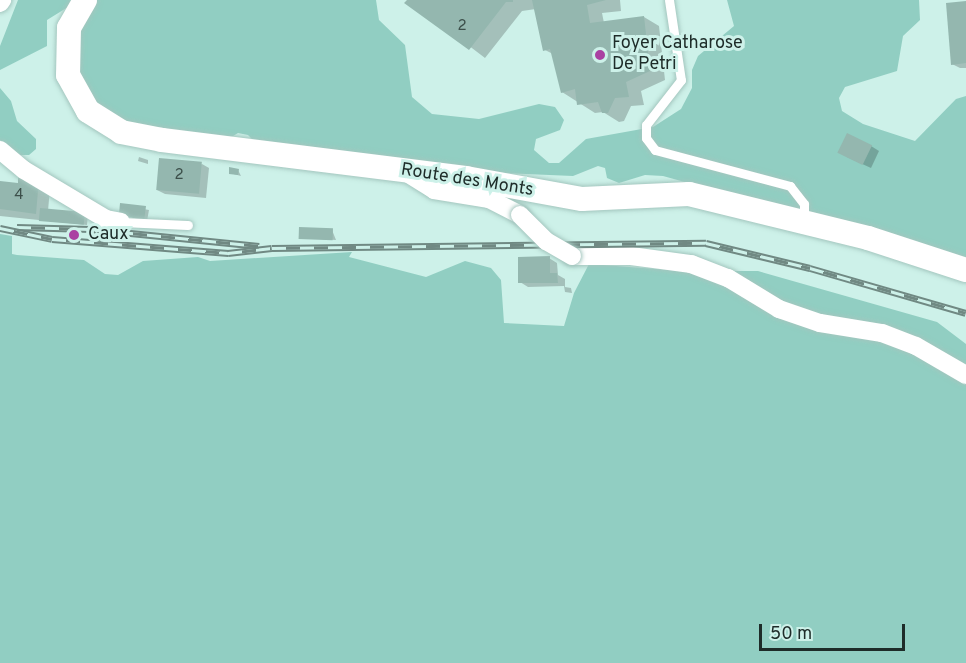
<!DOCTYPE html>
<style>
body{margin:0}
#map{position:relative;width:966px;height:663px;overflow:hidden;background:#cdf1e9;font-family:Overpass,sans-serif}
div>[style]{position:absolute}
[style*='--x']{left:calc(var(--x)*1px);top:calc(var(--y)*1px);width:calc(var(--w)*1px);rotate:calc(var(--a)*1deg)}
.green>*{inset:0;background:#91cec2}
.shadow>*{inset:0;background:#0003}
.building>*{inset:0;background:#94b7af;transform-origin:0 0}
.roads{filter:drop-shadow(0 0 2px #a3c6be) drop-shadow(0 0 2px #a3c6be)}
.lane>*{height:9px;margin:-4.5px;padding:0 4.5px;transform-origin:4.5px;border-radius:4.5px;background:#fff}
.street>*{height:18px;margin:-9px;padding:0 9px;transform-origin:9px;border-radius:9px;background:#fff}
.secondary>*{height:24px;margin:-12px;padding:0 12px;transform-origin:12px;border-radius:12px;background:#fff}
.rail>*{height:7px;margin-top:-3.5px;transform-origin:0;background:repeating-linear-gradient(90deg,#cdf1e9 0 14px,#708983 0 28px);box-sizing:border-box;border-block:2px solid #708983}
.bridges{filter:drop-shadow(0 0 2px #a3c6be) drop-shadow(0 0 2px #a3c6be)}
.street-bridge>*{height:18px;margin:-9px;padding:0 9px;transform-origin:9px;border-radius:9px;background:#fff}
.dots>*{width:16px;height:16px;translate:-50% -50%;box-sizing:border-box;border:3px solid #cdf1e9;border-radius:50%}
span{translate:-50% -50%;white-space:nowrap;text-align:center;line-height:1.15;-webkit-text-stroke:6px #cdf1e9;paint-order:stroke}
.number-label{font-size:15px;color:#3c4f4a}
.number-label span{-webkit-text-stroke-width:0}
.poi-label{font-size:18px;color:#1e2c29}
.left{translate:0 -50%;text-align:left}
.street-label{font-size:18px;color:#1e2c29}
.scale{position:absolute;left:759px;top:624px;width:146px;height:27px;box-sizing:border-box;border:3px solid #1e2c29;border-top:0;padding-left:8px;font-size:18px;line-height:21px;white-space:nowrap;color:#1e2c29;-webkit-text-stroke:4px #cdf1e9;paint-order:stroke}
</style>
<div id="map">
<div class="green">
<i style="clip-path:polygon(18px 0,71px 0,68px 7px,47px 20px,47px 46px,0 70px,0 46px)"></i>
<i style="clip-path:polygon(97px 0,376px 0,379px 20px,405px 45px,412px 97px,432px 114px,479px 119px,539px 104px,555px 107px,564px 120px,560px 130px,536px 139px,534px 150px,549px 163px,559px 163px,586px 139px,653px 127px,681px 109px,692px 88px,692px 70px,698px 56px,734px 26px,727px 0,919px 0,920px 20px,903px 36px,897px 71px,845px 87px,839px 98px,842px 111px,863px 124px,915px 141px,956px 99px,966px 96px,966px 260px,663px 176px,645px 175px,619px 183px,607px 178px,605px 168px,598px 166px,573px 176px,502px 173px,254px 141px,248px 135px,238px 133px,228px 139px,146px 131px,102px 113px,81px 77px,77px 62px,79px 32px)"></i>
<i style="clip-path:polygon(0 88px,11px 101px,17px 121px,36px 139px,36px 149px,29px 155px,20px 155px,0 140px)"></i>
<i style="clip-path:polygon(0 234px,12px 236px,12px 254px,17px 255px,84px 260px,105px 274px,118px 275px,143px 261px,198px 257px,210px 261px,352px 252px,349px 257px,426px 277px,465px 261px,491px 268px,501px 280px,504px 323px,564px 326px,574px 293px,589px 264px,684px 271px,758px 271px,937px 322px,966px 344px,966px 663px,0 663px)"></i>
</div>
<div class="shadow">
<i style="clip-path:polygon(409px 0,620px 0,621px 11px,602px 13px,604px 23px,644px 17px,659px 26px,665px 80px,641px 91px,644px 105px,631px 106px,624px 121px,619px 122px,603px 112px,595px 113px,562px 92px,553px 54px,545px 50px,536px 9px,522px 11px,485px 58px)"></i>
<i style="clip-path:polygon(966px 3px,966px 68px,960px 68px,952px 64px)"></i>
<i style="clip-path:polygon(871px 146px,879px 151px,871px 168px,847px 157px)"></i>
<i style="clip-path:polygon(139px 157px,148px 160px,148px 164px,138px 161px)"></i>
<i style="clip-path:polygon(202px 164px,209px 168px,206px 198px,165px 194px,157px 190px)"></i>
<i style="clip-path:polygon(238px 170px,241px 176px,230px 173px)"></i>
<i style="clip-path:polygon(0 182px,50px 188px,48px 211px,88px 215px,87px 225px,0 216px)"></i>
<i style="clip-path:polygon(122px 205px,149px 210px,147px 221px)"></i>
<i style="clip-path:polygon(332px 230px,336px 240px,301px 238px)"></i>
<i style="clip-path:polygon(549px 258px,557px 263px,558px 275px,565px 279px,565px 287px,571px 288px,572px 293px,565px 292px,564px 286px,528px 287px,520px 282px)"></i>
</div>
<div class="building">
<i style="clip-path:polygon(407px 0,513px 0,513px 2px,506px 2px,469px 50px,404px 3px)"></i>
<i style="clip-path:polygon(532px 0,606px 0,587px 5px,590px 23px,644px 16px,650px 71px,626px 82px,629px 97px,615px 98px,608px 113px,602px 113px,598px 102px,577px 105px,575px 89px,561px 93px,550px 49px,543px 51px)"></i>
<i style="clip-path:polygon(966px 1px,966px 63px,951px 65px,946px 3px)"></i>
<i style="left:847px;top:133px;width:28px;height:22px;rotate:26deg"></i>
<i style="left:159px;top:158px;width:43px;height:32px;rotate:5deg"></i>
<i style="clip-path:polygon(229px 167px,239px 169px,238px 175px,229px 174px)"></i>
<i style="clip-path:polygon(18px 178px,39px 179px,36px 214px,0 209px,0 181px,18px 183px)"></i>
<i style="clip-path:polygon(120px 203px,146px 206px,144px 221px,119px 214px)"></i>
<i style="left:40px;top:208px;width:45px;height:13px;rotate:5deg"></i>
<i style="left:299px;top:227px;width:34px;height:12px;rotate:2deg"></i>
<i style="clip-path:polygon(550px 256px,550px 273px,557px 273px,558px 283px,518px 283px,518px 257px)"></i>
</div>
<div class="roads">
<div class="lane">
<i style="--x:669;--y:0;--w:81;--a:81.5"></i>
<i style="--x:681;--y:80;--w:57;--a:127.9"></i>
<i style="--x:646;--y:125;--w:13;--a:90"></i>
<i style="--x:646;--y:138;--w:15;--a:53"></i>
<i style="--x:655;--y:150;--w:140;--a:14.9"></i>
<i style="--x:790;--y:186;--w:23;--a:52"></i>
<i style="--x:804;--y:204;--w:16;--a:90"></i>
<i style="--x:121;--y:222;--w:67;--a:2.6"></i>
</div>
<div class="street">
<i style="--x:0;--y:3;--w:4;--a:-56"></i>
<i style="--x:0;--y:150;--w:31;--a:40"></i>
<i style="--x:24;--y:170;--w:96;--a:30.9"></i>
<i style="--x:106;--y:219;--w:15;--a:11"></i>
<i style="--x:404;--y:171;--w:36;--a:32"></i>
<i style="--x:434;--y:190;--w:56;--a:9.3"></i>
<i style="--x:489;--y:199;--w:35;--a:27"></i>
<i style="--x:572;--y:256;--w:59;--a:0"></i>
<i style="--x:631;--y:256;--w:61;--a:7.6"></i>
<i style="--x:691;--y:264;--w:40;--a:21"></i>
<i style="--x:728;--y:278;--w:60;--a:31.3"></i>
<i style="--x:779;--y:309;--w:43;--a:18.9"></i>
<i style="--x:820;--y:323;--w:63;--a:9.2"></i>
<i style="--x:882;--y:333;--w:36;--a:21"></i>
<i style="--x:916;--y:346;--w:58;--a:30.1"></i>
</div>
<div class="secondary">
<i style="--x:85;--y:0;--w:32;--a:120"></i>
<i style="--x:69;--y:28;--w:47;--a:91.2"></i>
<i style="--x:68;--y:75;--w:41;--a:60.9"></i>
<i style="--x:88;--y:111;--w:39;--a:32"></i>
<i style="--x:121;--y:132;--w:42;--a:11"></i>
<i style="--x:162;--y:140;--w:306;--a:7.1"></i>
<i style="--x:466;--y:178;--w:118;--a:10.3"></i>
<i style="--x:582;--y:199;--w:107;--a:-2.7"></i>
<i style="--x:689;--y:194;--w:184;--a:13.8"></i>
<i style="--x:868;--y:238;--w:103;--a:18.1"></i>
</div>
</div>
<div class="rail">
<i style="--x:17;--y:227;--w:74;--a:1.5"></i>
<i style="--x:91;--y:229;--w:169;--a:5.8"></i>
<i style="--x:0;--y:228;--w:53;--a:11.9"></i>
<i style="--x:52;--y:239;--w:177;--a:4.5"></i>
<i style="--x:228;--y:253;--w:44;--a:-6.5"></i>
<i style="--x:272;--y:248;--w:434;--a:-0.7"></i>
<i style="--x:706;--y:243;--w:107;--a:13.5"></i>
<i style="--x:810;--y:268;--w:162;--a:16.1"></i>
</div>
<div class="bridges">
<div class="street-bridge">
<i style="--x:520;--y:215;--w:37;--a:45"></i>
<i style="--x:546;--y:241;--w:30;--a:30"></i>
</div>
</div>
<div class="dots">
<i style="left:600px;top:55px;background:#aa41a2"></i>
<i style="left:74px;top:235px;background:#aa41a2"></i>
</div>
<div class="number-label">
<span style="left:462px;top:27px">2</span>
<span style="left:179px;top:176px">2</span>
<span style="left:19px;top:196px">4</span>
</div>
<div class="poi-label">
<span class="left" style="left:612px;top:55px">Foyer Catharose<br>De Petri</span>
<span class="left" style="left:88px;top:235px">Caux</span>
</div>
<div class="street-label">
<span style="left:467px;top:181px;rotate:9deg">Route des Monts</span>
</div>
<div class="scale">50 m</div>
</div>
